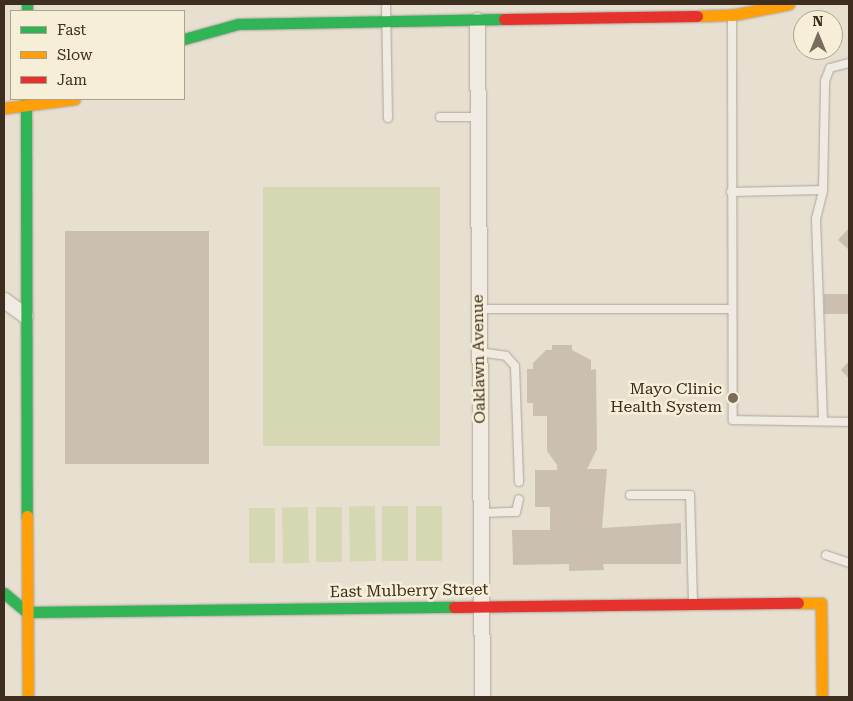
<!DOCTYPE html>
<style>
body{margin:0}
#map{position:relative;width:853px;height:701px;overflow:hidden;background:#e7e0d1;font-family:"Roboto Serif",serif}
div>[style]{position:absolute}
[style*='--x']{left:calc(var(--x)*1px);top:calc(var(--y)*1px);width:calc(var(--w)*1px);rotate:calc(var(--a)*1deg)}
.green>*{inset:0;background:#d6d7b3;transform-origin:0 0}
.building>*{inset:0;background:#cbbfb2;transform-origin:0 0}
.roads{filter:drop-shadow(0 0 1px #ada599) drop-shadow(0 0 1px #ada599)}
.lane>*{height:8px;margin:-4px;padding:0 4px;transform-origin:4px;border-radius:4px;background:#efebe3}
.street>*{height:15px;margin:-7.5px;padding:0 7.5px;transform-origin:7.5px;border-radius:7.5px;background:#efebe3}
.fast>*{height:11px;margin:-5.5px;padding:0 5.5px;transform-origin:5.5px;border-radius:5.5px;background:#30b455}
.slow>*{height:11px;margin:-5.5px;padding:0 5.5px;transform-origin:5.5px;border-radius:5.5px;background:#ff9f0a}
.jam>*{height:11px;margin:-5.5px;padding:0 5.5px;transform-origin:5.5px;border-radius:5.5px;background:#e5322d}
.dots>*{width:14px;height:14px;translate:-50% -50%;box-sizing:border-box;border:2px solid #f7eed8;border-radius:50%}
span{translate:-50% -50%;white-space:nowrap;text-align:center;line-height:1.15;-webkit-text-stroke:5px #f7eed8;paint-order:stroke}
.street-label{font-size:16px;color:#3d2e20}
.poi-label{font-size:16px;color:#3d2e20}
.right{translate:-100% -50%;text-align:right}
.frame{position:absolute;inset:0;border:5px solid #3d2e20;pointer-events:none}
.legend{position:absolute;left:10px;top:10px;width:175px;height:90px;box-sizing:border-box;background:#f7eed8;border:1px solid #ada18e;margin:0;padding:6px 9px;list-style:none;font-size:15px;color:#3d2e20}
.legend li{display:flex;align-items:center;gap:10px;height:25px}
.legend b{width:25px;border:1px solid #ada18e}
.north{position:absolute;left:793px;top:10px;width:50px;height:50px;box-sizing:border-box;background:#f7eed8;border:1px solid #ada18e;border-radius:50%;rotate:0deg;font-size:14px;font-weight:700;line-height:20px;text-align:center;color:#3d2e20}
.north::after{content:'';display:block;margin:auto;width:18px;height:22px;background:#786c5e;clip-path:polygon(50% 0,100% 100%,50% 72%,0 100%)}
</style>
<div id="map">
<div class="green">
<i style="left:440px;top:187px;width:259px;height:177px;rotate:90deg"></i>
<i style="left:375px;top:506px;width:55px;height:26px;rotate:89deg"></i>
<i style="left:382px;top:506px;width:26px;height:55px"></i>
<i style="left:442px;top:506px;width:55px;height:26px;rotate:90deg"></i>
<i style="left:308px;top:507px;width:56px;height:26px;rotate:89deg"></i>
<i style="left:342px;top:507px;width:55px;height:26px;rotate:90deg"></i>
<i style="left:249px;top:508px;width:26px;height:55px"></i>
</div>
<div class="building">
<i style="clip-path:polygon(849px 228px,849px 250px,838px 240px)"></i>
<i style="left:65px;top:231px;width:144px;height:233px"></i>
<i style="left:849px;top:294px;width:20px;height:25px;rotate:90deg"></i>
<i style="clip-path:polygon(552px 345px,572px 345px,572px 350px,591px 360px,591px 370px,596px 369px,597px 449px,587px 469px,607px 469px,602px 528px,681px 523px,681px 564px,603px 564px,604px 570px,569px 571px,569px 564px,513px 565px,512px 530px,550px 530px,550px 507px,535px 507px,535px 470px,557px 470px,557px 465px,547px 451px,547px 416px,533px 416px,533px 403px,527px 403px,527px 369px,533px 369px,533px 363px,546px 350px,552px 350px)"></i>
<i style="clip-path:polygon(849px 361px,849px 379px,841px 370px)"></i>
</div>
<div class="roads">
<div class="lane">
<i style="--x:386;--y:4;--w:114;--a:89"></i>
<i style="--x:732;--y:15;--w:405;--a:89.9"></i>
<i style="--x:733;--y:420;--w:116;--a:1"></i>
<i style="--x:440;--y:117;--w:38;--a:0"></i>
<i style="--x:731;--y:192;--w:92;--a:-1.2"></i>
<i style="--x:823;--y:190;--w:109;--a:-88.9"></i>
<i style="--x:825;--y:81;--w:14;--a:-69"></i>
<i style="--x:830;--y:68;--w:20;--a:-15"></i>
<i style="--x:478;--y:309;--w:253;--a:0"></i>
<i style="--x:479;--y:352;--w:27;--a:8"></i>
<i style="--x:506;--y:356;--w:13;--a:48"></i>
<i style="--x:515;--y:366;--w:116;--a:88"></i>
<i style="--x:823;--y:420;--w:201;--a:-92"></i>
<i style="--x:816;--y:219;--w:30;--a:-76"></i>
<i style="--x:630;--y:495;--w:60;--a:0"></i>
<i style="--x:690;--y:495;--w:107;--a:88.4"></i>
<i style="--x:481;--y:513;--w:35;--a:-2"></i>
<i style="--x:516;--y:512;--w:13;--a:-77"></i>
<i style="--x:826;--y:555;--w:24;--a:19"></i>
</div>
<div class="street">
<i style="--x:477;--y:20;--w:677;--a:89.58"></i>
<i style="--x:4;--y:300;--w:26;--a:36"></i>
</div>
<div class="fast">
<i style="--x:27;--y:4;--w:7;--a:90"></i>
<i style="--x:184;--y:39;--w:56;--a:-15.5"></i>
<i style="--x:238;--y:24;--w:266;--a:-1.1"></i>
<i style="--x:26;--y:99;--w:417;--a:89.9"></i>
<i style="--x:4;--y:593;--w:30;--a:40"></i>
<i style="--x:27;--y:612;--w:427;--a:-0.7"></i>
</div>
<div class="slow">
<i style="--x:697;--y:16;--w:35;--a:-2"></i>
<i style="--x:732;--y:15;--w:58;--a:-10.9"></i>
<i style="--x:4;--y:108;--w:71;--a:-7.3"></i>
<i style="--x:27;--y:516;--w:181;--a:89.7"></i>
<i style="--x:798;--y:603;--w:23;--a:0"></i>
<i style="--x:821;--y:603;--w:94;--a:89.4"></i>
</div>
<div class="jam">
<i style="--x:504;--y:19;--w:193;--a:-0.9"></i>
<i style="--x:454;--y:607;--w:344;--a:-0.7"></i>
</div>
</div>
<div class="dots">
<i style="left:733px;top:398px;background:#786c5e"></i>
</div>
<div class="street-label">
<span style="left:479px;top:359px;rotate:-91deg">Oaklawn Avenue</span>
<span style="left:409px;top:591px;rotate:-1deg">East Mulberry Street</span>
</div>
<div class="poi-label">
<span class="right" style="left:722px;top:398px">Mayo Clinic<br>Health System</span>
</div>
<div class="frame"></div>
<ul class="legend">
<li><b style="height:6px;background:#30b455"></b>Fast</li>
<li><b style="height:6px;background:#ff9f0a"></b>Slow</li>
<li><b style="height:6px;background:#e5322d"></b>Jam</li>
</ul>
<div class="north">N</div>
</div>
